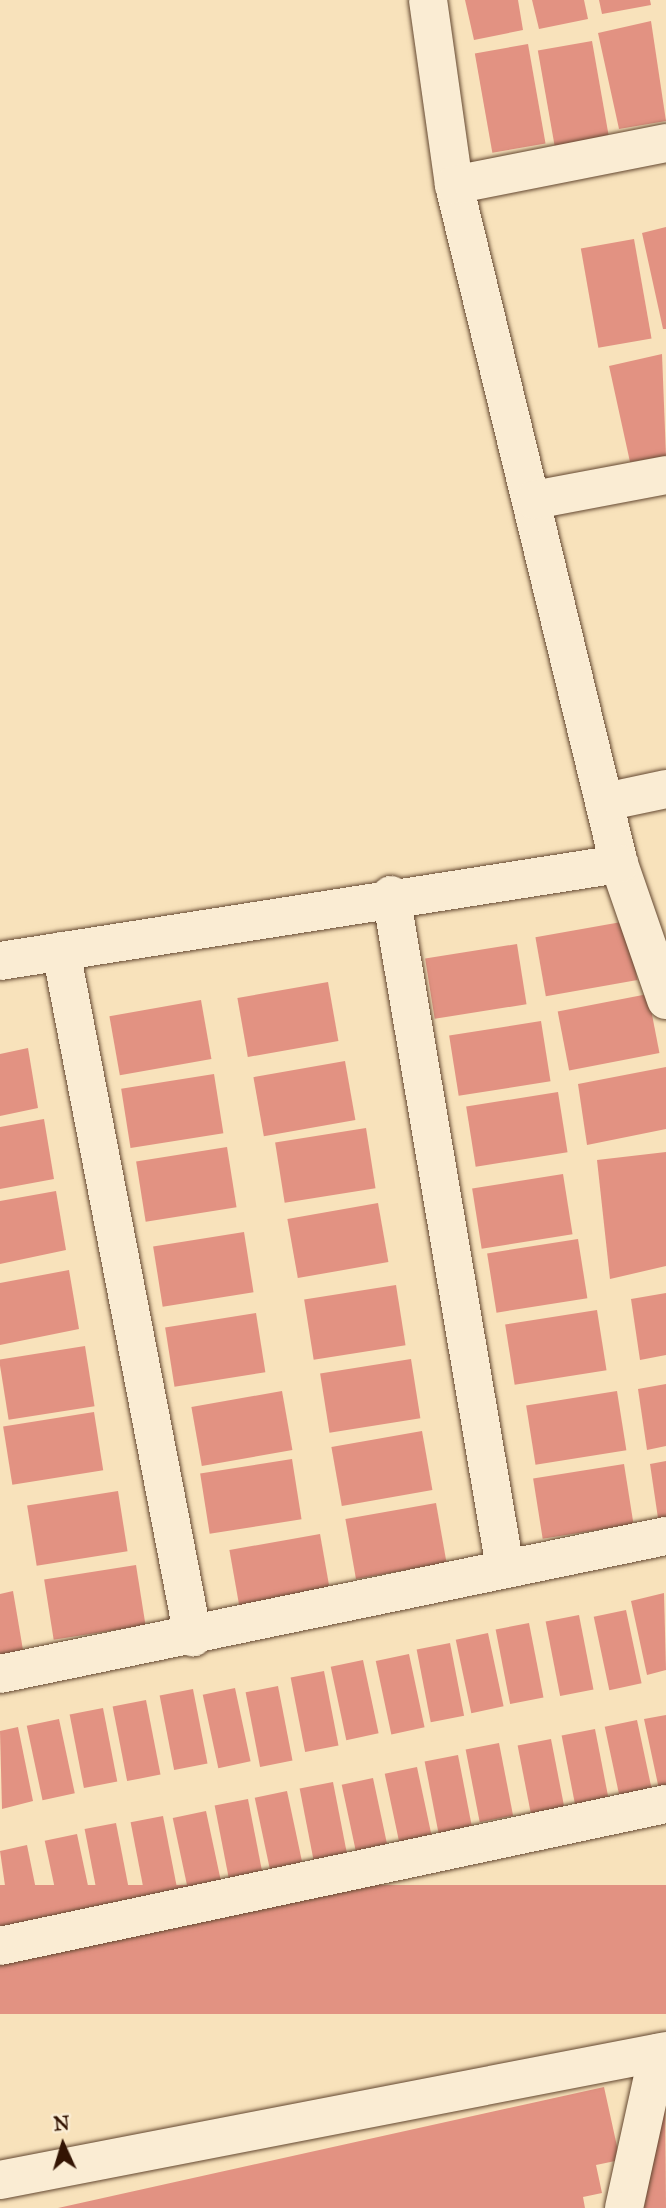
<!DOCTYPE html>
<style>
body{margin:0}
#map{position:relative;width:666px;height:2208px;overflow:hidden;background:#f8e2bb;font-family:"IM FELL Great Primer",serif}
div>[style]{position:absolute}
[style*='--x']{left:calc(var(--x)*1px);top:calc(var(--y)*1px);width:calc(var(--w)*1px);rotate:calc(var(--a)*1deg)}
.building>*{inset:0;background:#e29282;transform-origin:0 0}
.roads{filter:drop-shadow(0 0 2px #644831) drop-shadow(0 0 2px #644831)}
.minor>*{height:38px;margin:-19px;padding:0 19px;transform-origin:19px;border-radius:19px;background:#faecd3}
span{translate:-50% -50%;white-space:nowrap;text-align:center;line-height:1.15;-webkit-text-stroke:6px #faecd3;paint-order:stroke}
.north{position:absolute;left:28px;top:2110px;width:70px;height:70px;-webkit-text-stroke:5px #faecd3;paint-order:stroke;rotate:356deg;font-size:19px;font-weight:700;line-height:28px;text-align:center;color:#331403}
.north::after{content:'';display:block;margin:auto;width:24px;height:32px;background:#331403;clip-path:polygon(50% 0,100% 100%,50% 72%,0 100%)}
</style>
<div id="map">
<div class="building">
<i style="clip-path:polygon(465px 0,518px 0,523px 30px,474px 40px)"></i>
<i style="clip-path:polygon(532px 0,584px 0,588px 19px,539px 29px)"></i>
<i style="clip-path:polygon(599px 0,650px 0,651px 5px,602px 14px)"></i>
<i style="clip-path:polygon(651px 21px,666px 121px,619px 129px,598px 33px)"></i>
<i style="left:592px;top:41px;width:101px;height:55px;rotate:80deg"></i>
<i style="left:528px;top:44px;width:101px;height:54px;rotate:80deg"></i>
<i style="clip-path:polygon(666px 227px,666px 329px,663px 329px,642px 233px)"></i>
<i style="left:634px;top:239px;width:101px;height:54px;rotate:80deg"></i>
<i style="clip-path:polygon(662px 354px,666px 456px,630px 462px,609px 366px)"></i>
<i style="left:627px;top:921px;width:60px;height:93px;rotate:80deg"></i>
<i style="left:517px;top:944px;width:61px;height:93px;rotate:81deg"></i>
<i style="left:328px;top:982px;width:60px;height:92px;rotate:80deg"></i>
<i style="left:648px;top:994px;width:60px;height:92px;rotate:79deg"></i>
<i style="left:201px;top:1000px;width:60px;height:93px;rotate:80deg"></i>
<i style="left:541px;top:1021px;width:61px;height:93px;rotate:81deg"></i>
<i style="clip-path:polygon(28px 1048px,38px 1108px,0 1116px,0 1054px)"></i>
<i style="left:345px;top:1061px;width:60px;height:93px;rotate:80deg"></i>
<i style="clip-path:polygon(666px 1067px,666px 1129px,587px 1145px,578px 1084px)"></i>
<i style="left:214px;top:1074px;width:60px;height:94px;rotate:81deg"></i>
<i style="left:558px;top:1092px;width:61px;height:93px;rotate:81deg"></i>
<i style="clip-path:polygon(44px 1119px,54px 1179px,0 1189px,0 1127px)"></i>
<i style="left:366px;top:1128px;width:61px;height:92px;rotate:81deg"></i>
<i style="left:227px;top:1147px;width:61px;height:92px;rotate:81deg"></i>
<i style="clip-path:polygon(666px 1152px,666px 1266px,610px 1279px,597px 1160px)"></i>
<i style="left:563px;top:1174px;width:61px;height:92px;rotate:81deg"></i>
<i style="clip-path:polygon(56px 1191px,66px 1250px,0 1264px,0 1201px)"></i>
<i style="left:378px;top:1203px;width:60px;height:92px;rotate:80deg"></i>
<i style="left:244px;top:1232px;width:61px;height:92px;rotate:81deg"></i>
<i style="left:578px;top:1239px;width:60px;height:92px;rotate:81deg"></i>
<i style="clip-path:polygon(69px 1270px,79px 1329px,0 1345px,0 1283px)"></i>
<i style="left:396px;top:1285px;width:61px;height:93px;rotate:81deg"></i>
<i style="clip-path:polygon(666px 1293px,666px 1355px,640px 1360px,631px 1299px)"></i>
<i style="left:597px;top:1310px;width:61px;height:93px;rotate:81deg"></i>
<i style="left:256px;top:1313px;width:60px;height:92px;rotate:81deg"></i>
<i style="left:85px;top:1346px;width:61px;height:87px;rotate:81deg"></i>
<i style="left:411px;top:1359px;width:60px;height:92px;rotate:81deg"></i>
<i style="clip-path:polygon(666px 1384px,666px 1446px,647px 1450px,638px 1389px)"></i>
<i style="left:282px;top:1391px;width:60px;height:92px;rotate:80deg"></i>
<i style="left:617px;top:1391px;width:60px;height:92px;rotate:81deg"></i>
<i style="left:94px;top:1412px;width:59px;height:92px;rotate:81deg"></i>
<i style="left:422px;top:1431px;width:60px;height:92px;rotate:80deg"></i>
<i style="left:292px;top:1459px;width:61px;height:93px;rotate:81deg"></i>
<i style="clip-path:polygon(666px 1461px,666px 1523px,659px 1525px,650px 1464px)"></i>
<i style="left:624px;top:1464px;width:61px;height:92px;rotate:81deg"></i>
<i style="left:118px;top:1491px;width:61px;height:92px;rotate:81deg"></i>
<i style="left:436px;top:1503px;width:61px;height:92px;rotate:80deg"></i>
<i style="left:320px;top:1534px;width:60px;height:92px;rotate:80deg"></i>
<i style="left:136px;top:1565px;width:61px;height:93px;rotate:81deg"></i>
<i style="clip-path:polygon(13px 1591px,23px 1650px,0 1655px,0 1594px)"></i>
<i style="clip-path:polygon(664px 1593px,666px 1670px,647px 1675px,631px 1601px)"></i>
<i style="left:626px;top:1610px;width:75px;height:33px;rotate:78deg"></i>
<i style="left:579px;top:1615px;width:76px;height:34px;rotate:79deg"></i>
<i style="left:529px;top:1623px;width:76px;height:34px;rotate:79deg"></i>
<i style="left:488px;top:1633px;width:75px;height:33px;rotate:78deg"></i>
<i style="left:450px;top:1643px;width:74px;height:34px;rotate:79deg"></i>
<i style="left:409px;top:1654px;width:75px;height:34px;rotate:78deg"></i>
<i style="left:363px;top:1660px;width:75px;height:33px;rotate:78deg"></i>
<i style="left:324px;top:1671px;width:76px;height:34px;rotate:79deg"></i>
<i style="left:278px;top:1686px;width:76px;height:33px;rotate:79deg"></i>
<i style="left:235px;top:1688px;width:75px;height:33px;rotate:78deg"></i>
<i style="left:193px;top:1689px;width:76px;height:34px;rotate:79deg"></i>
<i style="left:146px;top:1700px;width:76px;height:34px;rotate:79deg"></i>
<i style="left:103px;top:1708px;width:75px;height:34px;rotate:79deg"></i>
<i style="clip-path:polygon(666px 1715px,666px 1792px,660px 1794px,644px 1719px)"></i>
<i style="left:59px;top:1719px;width:76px;height:33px;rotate:78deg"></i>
<i style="left:637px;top:1720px;width:75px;height:33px;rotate:78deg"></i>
<i style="clip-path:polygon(18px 1727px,33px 1801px,2px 1809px,0 1731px)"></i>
<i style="left:595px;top:1729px;width:76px;height:34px;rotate:79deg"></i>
<i style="left:551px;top:1739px;width:76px;height:34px;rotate:79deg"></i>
<i style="left:499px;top:1743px;width:74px;height:34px;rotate:79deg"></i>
<i style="left:458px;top:1755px;width:74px;height:34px;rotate:79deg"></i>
<i style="left:417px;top:1767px;width:75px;height:33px;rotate:78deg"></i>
<i style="left:373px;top:1778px;width:75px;height:32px;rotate:78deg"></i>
<i style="left:333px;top:1782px;width:76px;height:34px;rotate:79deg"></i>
<i style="left:287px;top:1791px;width:75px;height:33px;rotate:78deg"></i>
<i style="left:248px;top:1799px;width:76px;height:34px;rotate:79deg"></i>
<i style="left:206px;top:1811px;width:75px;height:34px;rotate:78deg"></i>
<i style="left:163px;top:1816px;width:76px;height:33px;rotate:79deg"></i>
<i style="left:116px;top:1823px;width:76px;height:32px;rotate:79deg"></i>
<i style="left:77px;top:1834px;width:75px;height:33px;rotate:78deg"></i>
<i style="clip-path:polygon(27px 1845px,42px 1919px,11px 1927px,0 1851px)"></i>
<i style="left:666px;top:1885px;width:129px;height:680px;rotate:90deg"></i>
<i style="clip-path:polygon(604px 2087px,620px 2160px,596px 2165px,602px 2193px,583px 2197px,585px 2208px,58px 2208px)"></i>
<i style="clip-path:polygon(665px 2099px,666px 2208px,644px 2208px)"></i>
</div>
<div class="roads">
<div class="minor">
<i style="--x:428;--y:0;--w:187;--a:82"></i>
<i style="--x:454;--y:185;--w:699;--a:76.34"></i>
<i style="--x:619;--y:864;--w:144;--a:70.9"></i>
<i style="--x:454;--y:185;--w:216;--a:-11.2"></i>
<i style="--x:534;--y:500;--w:134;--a:-10.7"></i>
<i style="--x:605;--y:802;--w:62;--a:-12"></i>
<i style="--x:391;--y:895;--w:683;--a:80.39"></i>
<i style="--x:61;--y:951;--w:699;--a:79.11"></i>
<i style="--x:0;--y:961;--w:627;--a:-8.91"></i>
<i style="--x:0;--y:1674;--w:680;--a:-11.71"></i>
<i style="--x:0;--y:1946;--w:681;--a:-12.04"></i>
<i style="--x:0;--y:2180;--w:678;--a:-10.96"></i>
<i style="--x:624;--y:2208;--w:159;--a:-77.6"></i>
</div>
</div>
<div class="north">N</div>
</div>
